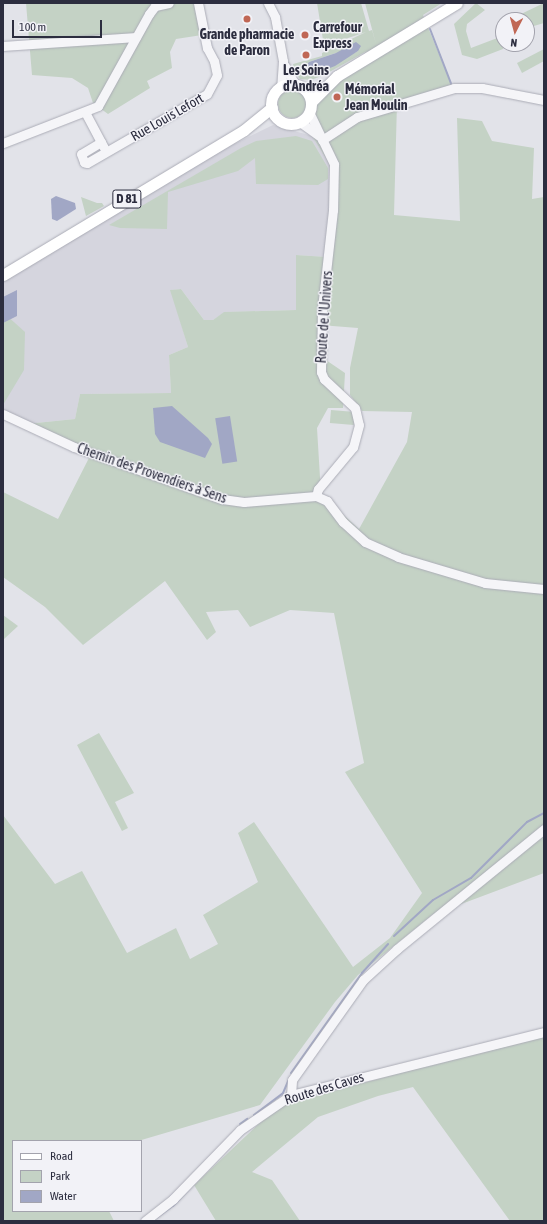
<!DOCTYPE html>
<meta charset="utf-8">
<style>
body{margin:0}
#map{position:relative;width:547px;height:1224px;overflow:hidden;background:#e2e3e9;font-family:"Asap Condensed",sans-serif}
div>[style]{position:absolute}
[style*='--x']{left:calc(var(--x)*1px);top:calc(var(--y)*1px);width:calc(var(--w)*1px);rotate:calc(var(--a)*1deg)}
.built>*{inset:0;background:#d5d5de}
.green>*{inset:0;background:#c4d2c5;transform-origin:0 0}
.round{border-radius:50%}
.water>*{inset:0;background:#a1a7c5;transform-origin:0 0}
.stream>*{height:2px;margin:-1px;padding:0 1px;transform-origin:1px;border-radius:1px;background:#a1a7c5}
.roads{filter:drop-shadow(0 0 1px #abacb6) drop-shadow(0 0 1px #abacb6)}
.minor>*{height:9px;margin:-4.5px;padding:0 4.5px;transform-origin:4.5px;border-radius:4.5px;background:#f5f5f8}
.major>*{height:11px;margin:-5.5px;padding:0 5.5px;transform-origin:5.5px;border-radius:5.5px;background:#fff}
.major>.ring{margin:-5.5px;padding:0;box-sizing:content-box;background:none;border:11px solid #fff;border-radius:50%}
.dots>*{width:11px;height:11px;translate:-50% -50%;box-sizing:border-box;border:2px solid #f2f2f7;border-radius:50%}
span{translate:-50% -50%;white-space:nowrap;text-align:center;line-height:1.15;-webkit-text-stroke:3px #f2f2f7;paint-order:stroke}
.shield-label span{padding:1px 3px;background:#f2f2f7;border:1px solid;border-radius:3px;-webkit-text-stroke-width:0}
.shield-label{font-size:13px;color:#2c2d3f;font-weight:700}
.poi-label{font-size:14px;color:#2c2d3f;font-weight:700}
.left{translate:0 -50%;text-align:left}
.street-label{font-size:14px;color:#2c2d3f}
.frame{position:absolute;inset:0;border:4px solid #2c2d3f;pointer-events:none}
.legend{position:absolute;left:12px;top:1140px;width:130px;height:72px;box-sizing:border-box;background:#f2f2f7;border:1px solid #a3a3ad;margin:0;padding:5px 7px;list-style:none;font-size:12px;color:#2c2d3f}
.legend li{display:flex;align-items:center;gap:8px;height:20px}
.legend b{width:20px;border:1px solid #a3a3ad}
.north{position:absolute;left:495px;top:12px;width:40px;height:40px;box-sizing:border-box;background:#f2f2f7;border:1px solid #a3a3ad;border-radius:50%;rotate:186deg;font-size:11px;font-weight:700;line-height:16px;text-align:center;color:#2c2d3f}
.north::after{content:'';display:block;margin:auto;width:14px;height:18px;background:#c06755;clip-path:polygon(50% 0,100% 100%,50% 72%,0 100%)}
.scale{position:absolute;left:12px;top:20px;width:90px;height:18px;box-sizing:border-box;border:2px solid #2c2d3f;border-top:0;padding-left:5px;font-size:12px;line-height:14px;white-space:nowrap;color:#2c2d3f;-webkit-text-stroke:3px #f2f2f7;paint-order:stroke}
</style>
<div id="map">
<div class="built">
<i style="clip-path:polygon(273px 125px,312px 136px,332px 168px,327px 257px,296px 255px,296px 310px,225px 312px,213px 320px,204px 320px,181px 289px,171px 290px,188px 347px,169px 355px,171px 393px,80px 394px,75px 419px,26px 424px,3px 413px,3px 279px,208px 157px)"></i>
</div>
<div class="green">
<i style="clip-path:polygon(26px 3px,195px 3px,202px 35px,176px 39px,170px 52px,172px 68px,147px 81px,150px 88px,108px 114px,93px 103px,88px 88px,72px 78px,32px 75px)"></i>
<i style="clip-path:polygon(evenodd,317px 3px,361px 3px,369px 31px,372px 30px,376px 44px,365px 3px,442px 3px,423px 15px,452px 86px,397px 103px,394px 215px,460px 221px,457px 118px,482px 121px,492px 141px,534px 148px,532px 199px,544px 197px,544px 873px,432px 915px,358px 975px,335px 1002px,260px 1105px,138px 1141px,13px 1141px,13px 1211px,109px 1211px,114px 1221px,3px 1221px,3px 815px,55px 884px,82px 871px,127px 953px,176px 928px,190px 959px,218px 944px,203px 915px,258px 882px,238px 833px,254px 822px,353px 967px,390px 938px,422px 893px,345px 772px,364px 763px,334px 613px,290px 610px,250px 627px,238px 610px,206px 612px,216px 632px,207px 640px,165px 581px,83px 645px,45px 607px,3px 577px,3px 492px,58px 519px,91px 454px,26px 424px,75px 419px,80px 394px,171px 393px,169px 355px,188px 347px,170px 290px,181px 289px,204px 320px,213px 320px,224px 312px,296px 310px,296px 255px,327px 257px,332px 168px,312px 136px,316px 96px,367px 51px,324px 75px,311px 80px,300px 79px,295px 73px,293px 64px,322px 56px,322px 53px,366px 32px,324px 46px,317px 3px,358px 51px,322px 71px,309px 62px,336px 53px,358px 51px,317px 3px,320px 325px,358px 328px,350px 368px,350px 395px,362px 411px,412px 412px,407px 442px,359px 529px,321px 494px,317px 428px,328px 408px,343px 408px,345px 373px,320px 356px,320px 325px)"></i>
<i style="clip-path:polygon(476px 3px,485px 10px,467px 24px,466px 31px,471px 48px,500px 37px,501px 28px,503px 28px,504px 44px,503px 49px,477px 59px,462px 55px,454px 24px)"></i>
<i style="clip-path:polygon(544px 3px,544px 23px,527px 28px,527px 20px,518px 20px,521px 14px)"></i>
<i style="clip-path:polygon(544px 49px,544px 61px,522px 73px,517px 63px)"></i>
<i class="round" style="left:278px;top:90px;width:28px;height:28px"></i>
<i style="clip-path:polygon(296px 136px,312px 141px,328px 168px,328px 179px,318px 185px,256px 184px,255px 158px,238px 171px,168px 192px,167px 229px,120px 228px,109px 225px,241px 148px,256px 141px)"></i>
<i style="clip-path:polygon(81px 197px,97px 203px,102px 203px,104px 206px,86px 216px)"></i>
<i style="clip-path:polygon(5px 314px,25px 332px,24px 370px,3px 405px,3px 315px)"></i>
<i style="left:331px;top:410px;width:24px;height:13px;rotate:5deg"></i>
<i style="clip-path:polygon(3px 615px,18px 626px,3px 640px)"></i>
<i style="clip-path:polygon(99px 733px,134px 793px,115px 802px,128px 828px,122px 831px,77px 745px)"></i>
<i style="clip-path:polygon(544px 1033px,544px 1221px,510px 1221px,413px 1087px,378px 1096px,318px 1117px,252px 1172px,272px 1180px,300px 1221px,216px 1221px,194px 1185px,267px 1116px,287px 1104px)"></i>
</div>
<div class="water">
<i style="clip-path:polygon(356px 42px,361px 46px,358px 51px,335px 66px,322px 71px,311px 71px,306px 66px,309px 62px,336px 53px)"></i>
<i style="clip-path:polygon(56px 196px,75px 203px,76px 209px,57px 221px,52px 219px,51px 199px)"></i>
<i style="clip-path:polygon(17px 290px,17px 316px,3px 323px,3px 297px)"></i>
<i style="clip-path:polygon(172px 406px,208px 438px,212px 444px,205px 458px,160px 442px,155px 434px,153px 408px)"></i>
<i style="left:230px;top:416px;width:46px;height:15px;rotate:81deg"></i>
</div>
<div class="stream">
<i style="--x:430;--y:29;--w:61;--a:68.9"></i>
<i style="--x:394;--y:936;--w:53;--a:-42.7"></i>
<i style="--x:433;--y:900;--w:44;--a:-30.1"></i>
<i style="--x:471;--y:878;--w:79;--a:-45"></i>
<i style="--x:527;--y:822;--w:19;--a:-28"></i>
<i style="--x:291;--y:1073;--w:123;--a:-54.6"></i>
<i style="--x:362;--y:973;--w:39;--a:-48"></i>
<i style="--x:254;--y:1115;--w:36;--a:-37"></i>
<i style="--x:283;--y:1093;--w:13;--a:-67"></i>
<i style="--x:240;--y:1124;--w:9;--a:-36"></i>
<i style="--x:152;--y:1221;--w:26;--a:-36"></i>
<i style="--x:173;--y:1206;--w:38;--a:-47"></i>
</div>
<div class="roads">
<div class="minor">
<i style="--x:268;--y:3;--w:16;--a:63"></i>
<i style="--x:275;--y:17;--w:45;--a:79.7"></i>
<i style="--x:283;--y:61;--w:26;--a:94"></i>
<i style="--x:3;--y:46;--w:133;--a:-3.9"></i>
<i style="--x:285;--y:66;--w:21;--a:62"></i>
<i style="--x:85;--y:112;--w:40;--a:62"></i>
<i style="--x:309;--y:112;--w:58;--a:64.3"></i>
<i style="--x:334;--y:164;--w:46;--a:91.2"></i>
<i style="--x:333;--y:210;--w:99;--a:96.4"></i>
<i style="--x:322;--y:308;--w:64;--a:90.9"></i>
<i style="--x:321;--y:372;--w:8;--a:67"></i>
<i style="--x:324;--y:379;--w:42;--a:43.1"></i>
<i style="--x:355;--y:408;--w:17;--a:77"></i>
<i style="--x:359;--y:425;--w:23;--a:105"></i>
<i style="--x:353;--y:447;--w:55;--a:129.8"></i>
<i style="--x:318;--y:489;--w:7;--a:106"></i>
<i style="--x:300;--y:122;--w:24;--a:36"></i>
<i style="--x:322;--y:140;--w:42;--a:-33.3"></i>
<i style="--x:357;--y:117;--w:101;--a:-16.6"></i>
<i style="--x:454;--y:88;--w:28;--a:0"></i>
<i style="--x:482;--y:88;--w:63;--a:11"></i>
<i style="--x:101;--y:142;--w:23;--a:149"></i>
<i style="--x:81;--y:154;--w:9;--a:69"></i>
<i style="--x:84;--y:162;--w:3;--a:18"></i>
<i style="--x:87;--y:163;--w:138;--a:-29.9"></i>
<i style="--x:207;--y:94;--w:21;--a:-62"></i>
<i style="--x:217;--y:75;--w:14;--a:-102"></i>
<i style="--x:214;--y:61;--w:15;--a:-118"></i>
<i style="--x:207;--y:48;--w:46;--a:-101.3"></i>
<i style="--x:3;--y:143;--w:102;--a:-21.3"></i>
<i style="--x:98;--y:106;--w:105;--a:-61"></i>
<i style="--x:149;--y:14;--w:10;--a:-53"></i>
<i style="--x:155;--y:6;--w:14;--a:-12"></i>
<i style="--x:3;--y:414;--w:78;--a:24.9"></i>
<i style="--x:74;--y:447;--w:157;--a:19.4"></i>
<i style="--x:222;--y:499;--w:22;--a:8"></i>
<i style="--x:244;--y:502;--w:72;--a:-4.8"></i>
<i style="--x:316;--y:496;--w:12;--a:24"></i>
<i style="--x:327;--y:501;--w:26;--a:53"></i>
<i style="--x:343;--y:522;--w:30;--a:42"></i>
<i style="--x:365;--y:542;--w:36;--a:24"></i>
<i style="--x:398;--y:557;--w:91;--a:16.6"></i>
<i style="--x:485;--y:583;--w:59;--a:5.8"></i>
<i style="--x:291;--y:1095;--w:15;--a:-86"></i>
<i style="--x:292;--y:1080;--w:123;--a:-54.6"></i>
<i style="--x:363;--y:980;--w:46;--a:-42.4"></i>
<i style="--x:397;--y:949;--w:190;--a:-39.2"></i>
<i style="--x:145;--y:1221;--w:36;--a:-38"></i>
<i style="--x:173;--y:1199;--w:96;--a:-45.8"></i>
<i style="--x:240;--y:1130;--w:62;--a:-34.5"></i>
<i style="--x:291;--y:1095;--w:261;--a:-14"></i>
</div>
<div class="major">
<i class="ring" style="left:271px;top:84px;width:29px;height:29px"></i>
<i style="--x:311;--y:102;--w:37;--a:-45"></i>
<i style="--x:337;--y:76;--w:140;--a:-31.3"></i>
<i style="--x:3;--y:275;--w:281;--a:-31"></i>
<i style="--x:244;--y:130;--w:36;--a:-39"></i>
</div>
</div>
<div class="dots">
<i style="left:247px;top:19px;background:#c06755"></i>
<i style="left:305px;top:35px;background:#c06755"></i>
<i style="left:306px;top:55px;background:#c06755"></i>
<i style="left:337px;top:97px;background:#c06755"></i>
</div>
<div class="shield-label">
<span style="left:127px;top:199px">D 81</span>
</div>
<div class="poi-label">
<span class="left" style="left:313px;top:35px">Carrefour<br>Express</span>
<span style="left:247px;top:42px">Grande pharmacie<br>de Paron</span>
<span style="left:306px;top:78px">Les Soins<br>d'Andréa</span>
<span class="left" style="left:345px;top:97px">Mémorial<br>Jean Moulin</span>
</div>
<div class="street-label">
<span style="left:167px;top:117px;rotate:-30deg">Rue Louis Lefort</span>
<span style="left:324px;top:317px;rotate:-86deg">Route de l'Univers</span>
<span style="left:152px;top:473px;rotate:19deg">Chemin des Provendiers à Sens</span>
<span style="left:324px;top:1088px;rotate:-17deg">Route des Caves</span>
</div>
<div class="frame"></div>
<ul class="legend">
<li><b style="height:5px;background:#fff"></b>Road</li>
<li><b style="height:11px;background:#c4d2c5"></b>Park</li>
<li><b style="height:11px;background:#a1a7c5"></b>Water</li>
</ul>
<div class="north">N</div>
<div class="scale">100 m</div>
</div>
